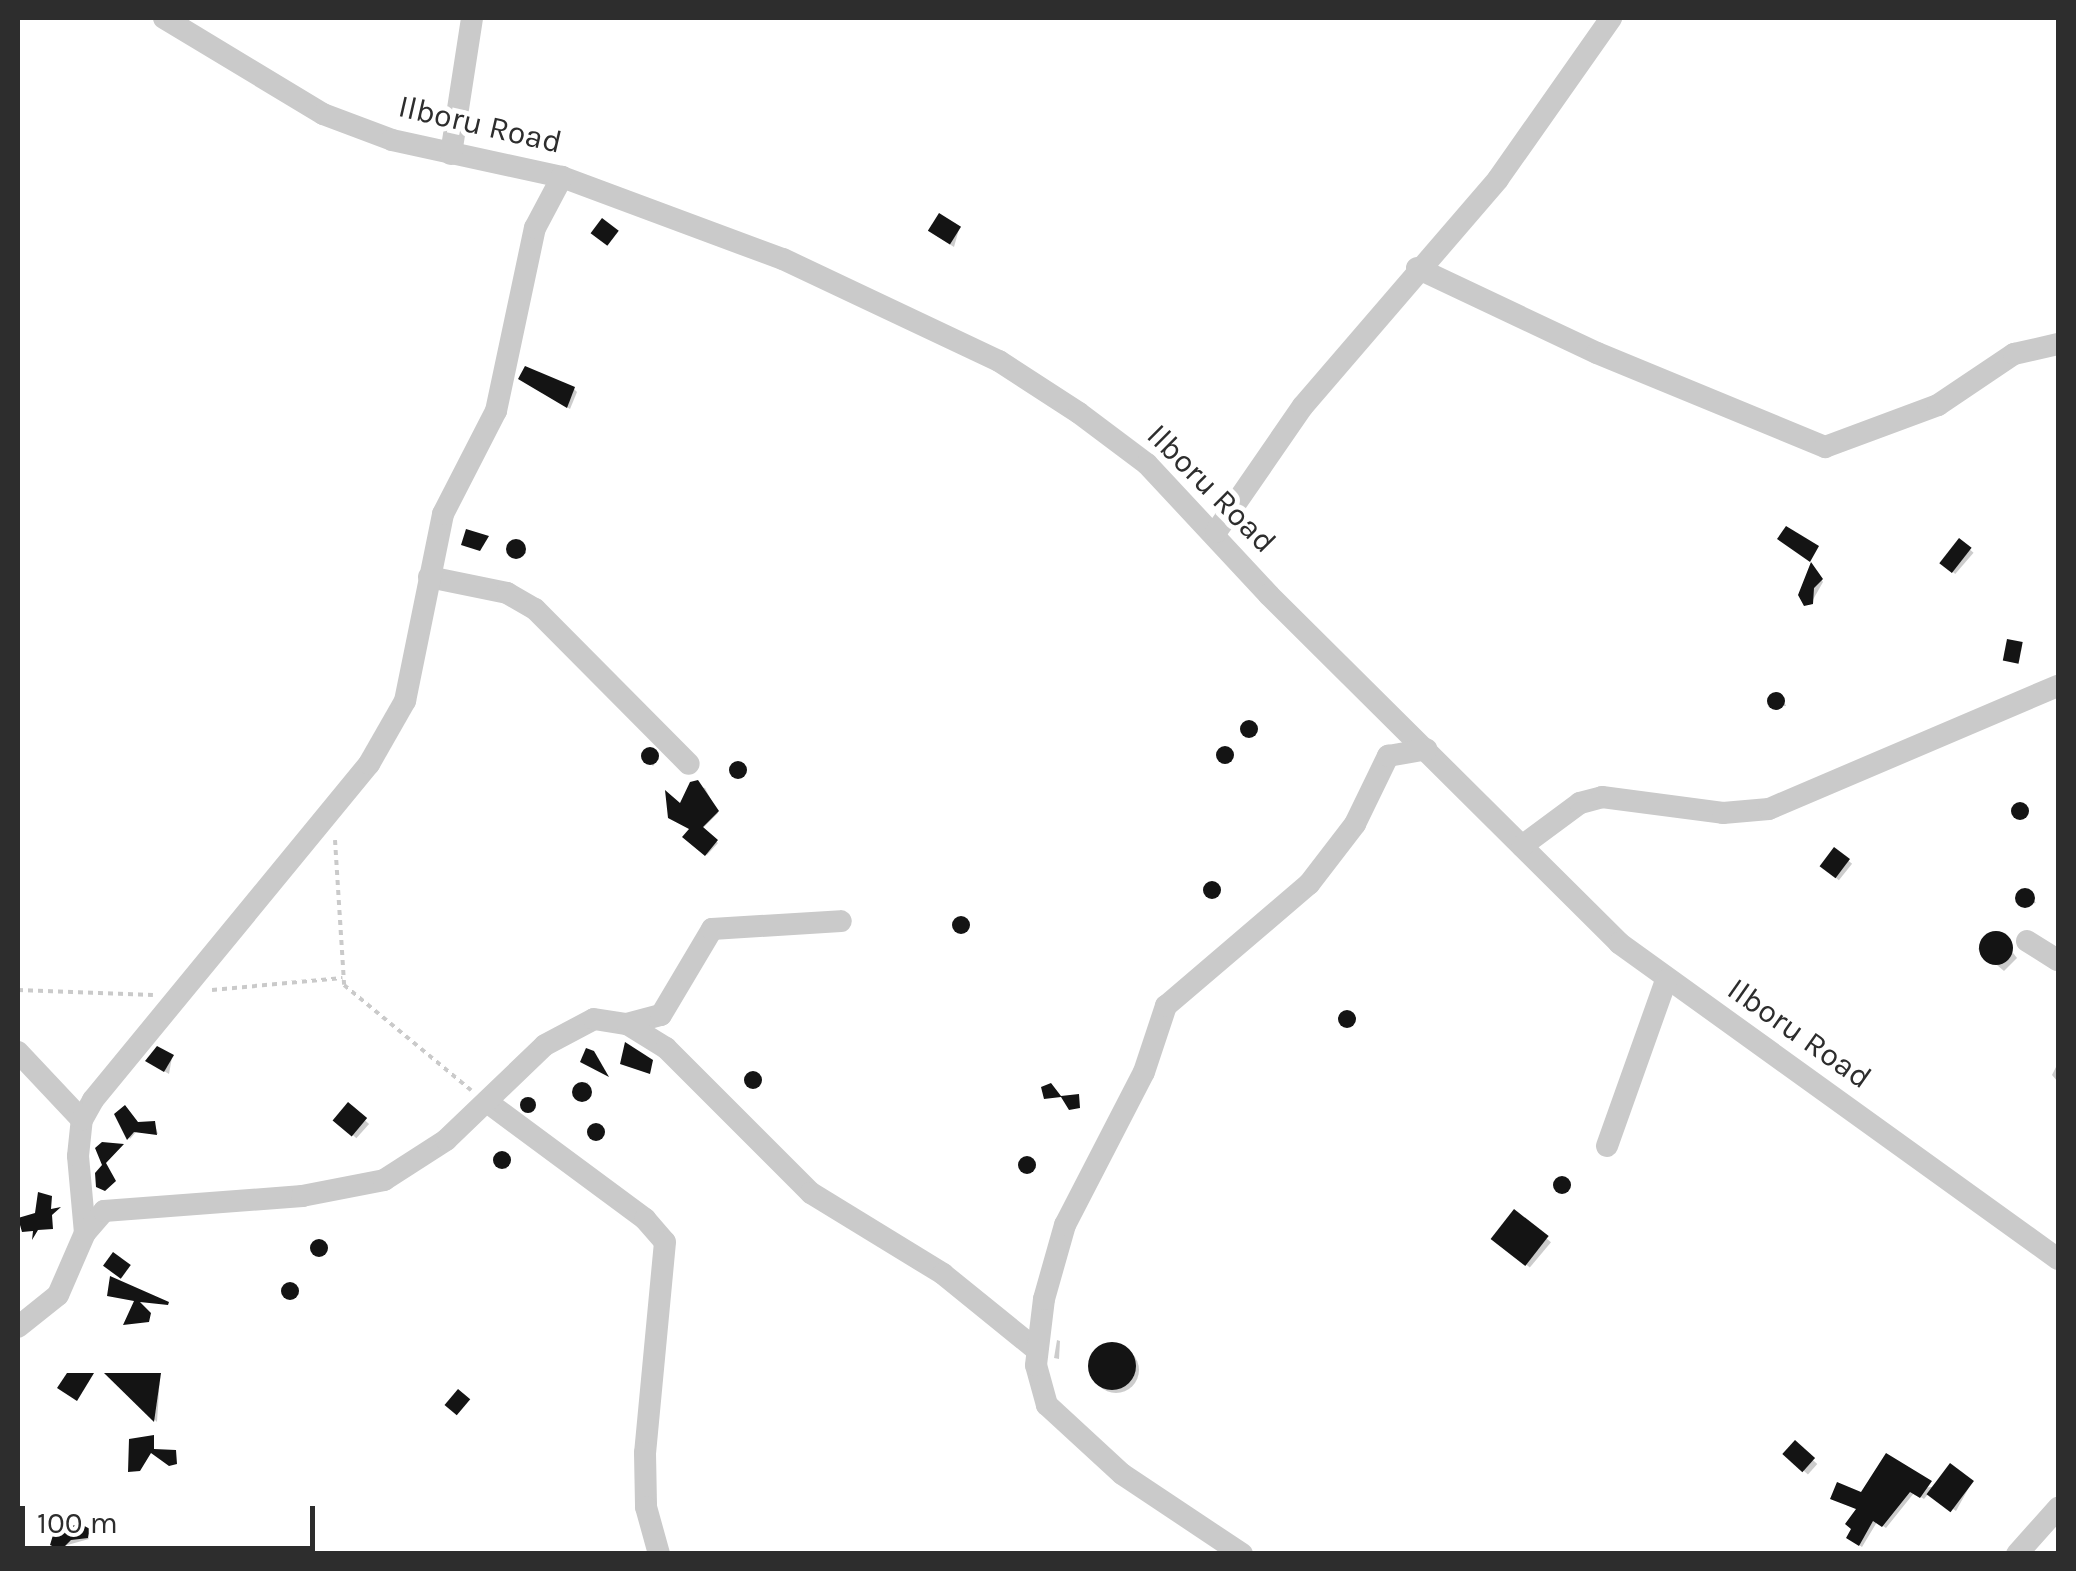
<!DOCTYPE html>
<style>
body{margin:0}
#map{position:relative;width:2076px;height:1571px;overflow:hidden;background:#fff;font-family:Karla,sans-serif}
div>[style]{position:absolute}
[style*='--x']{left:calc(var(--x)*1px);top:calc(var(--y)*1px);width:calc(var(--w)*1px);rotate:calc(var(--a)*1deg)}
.shadow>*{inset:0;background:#0003;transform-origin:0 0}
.round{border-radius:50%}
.building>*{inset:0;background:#141414;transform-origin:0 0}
.path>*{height:4px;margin-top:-2px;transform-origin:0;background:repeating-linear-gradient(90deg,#cacaca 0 5px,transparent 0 10px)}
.street>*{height:22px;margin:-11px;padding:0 11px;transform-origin:11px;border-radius:11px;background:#cacaca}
span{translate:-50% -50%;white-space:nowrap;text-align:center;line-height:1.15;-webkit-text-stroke:10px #fff;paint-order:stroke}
.street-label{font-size:32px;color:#2d2d2d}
.frame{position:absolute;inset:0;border:20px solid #2d2d2d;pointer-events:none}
.scale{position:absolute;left:20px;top:1506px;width:295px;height:45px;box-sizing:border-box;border:5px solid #2d2d2d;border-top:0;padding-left:12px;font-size:30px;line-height:35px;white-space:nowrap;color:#2d2d2d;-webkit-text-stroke:8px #fff;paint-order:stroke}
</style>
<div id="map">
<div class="shadow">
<i style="clip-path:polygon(959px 229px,954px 247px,935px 235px)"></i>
<i style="clip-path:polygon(524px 382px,574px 389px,577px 392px,570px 409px)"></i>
<i style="left:1960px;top:541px;width:18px;height:28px;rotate:41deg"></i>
<i style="clip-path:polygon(520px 543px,526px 553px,517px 559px,508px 546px)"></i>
<i style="clip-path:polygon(1812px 567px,1823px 582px,1810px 605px,1800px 595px)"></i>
<i style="clip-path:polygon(1774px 696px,1786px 705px,1786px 706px,1768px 707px)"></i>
<i style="left:1254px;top:724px;width:12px;height:11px;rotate:81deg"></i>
<i style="clip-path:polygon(648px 751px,659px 759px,653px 766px,645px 759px)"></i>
<i style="clip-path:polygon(1221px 751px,1232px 750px,1232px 762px,1222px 761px)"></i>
<i style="clip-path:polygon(734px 766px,745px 768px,743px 778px,732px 774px)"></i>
<i style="clip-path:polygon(692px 785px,705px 788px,718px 813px,702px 829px,718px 843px,707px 855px,685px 837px,692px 829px,681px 807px)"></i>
<i style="clip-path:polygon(2022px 806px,2028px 816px,2021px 819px,2015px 810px)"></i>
<i style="left:1835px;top:850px;width:22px;height:21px;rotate:39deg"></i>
<i style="left:1211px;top:885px;width:12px;height:7px;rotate:42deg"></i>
<i style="clip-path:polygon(2027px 893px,2036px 903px,2018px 906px)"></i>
<i style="clip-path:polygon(963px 919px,969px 930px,963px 933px,956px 924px)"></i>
<i style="clip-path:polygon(1996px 931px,2017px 958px,2004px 971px,1978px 949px)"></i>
<i style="clip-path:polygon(1345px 1014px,1355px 1020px,1352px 1027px,1341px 1023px)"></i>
<i style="clip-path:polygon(172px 1057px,169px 1074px,152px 1064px)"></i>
<i style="clip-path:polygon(2058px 1063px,2058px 1082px,2052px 1075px)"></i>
<i style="clip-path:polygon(755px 1075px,761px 1085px,755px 1089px,748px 1079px)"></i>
<i style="clip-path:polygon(588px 1082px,587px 1101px,578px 1099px,576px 1090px)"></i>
<i style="clip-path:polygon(525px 1099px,534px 1104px,532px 1112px,521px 1106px)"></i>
<i style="left:349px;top:1106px;width:27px;height:19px;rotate:42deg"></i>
<i style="clip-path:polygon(118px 1111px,137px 1125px,155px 1125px,158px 1134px,136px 1132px,130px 1139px)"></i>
<i style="clip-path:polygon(593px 1126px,604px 1132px,597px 1140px,590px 1132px)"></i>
<i style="left:499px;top:1156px;width:12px;height:9px;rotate:24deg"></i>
<i style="left:1029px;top:1159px;width:11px;height:9px;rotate:49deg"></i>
<i style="clip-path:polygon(1562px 1179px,1571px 1185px,1566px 1193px,1557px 1185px)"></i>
<i style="left:1515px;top:1212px;width:47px;height:33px;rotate:40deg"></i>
<i style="clip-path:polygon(323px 1244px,327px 1253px,318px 1256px,313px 1246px)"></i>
<i style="clip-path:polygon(290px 1285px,299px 1294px,294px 1299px,285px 1291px)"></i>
<i style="clip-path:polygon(1057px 1340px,1060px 1341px,1059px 1359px,1054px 1358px)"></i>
<i class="round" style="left:1093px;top:1347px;width:46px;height:46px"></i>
<i style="clip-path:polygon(110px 1376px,160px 1376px,157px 1422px)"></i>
<i style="left:1795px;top:1444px;width:30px;height:14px;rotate:42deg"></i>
<i style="clip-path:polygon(1972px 1482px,1956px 1511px,1929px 1493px,1924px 1499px,1914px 1493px,1886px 1528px,1877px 1522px,1862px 1547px,1852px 1540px,1858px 1510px,1833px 1499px)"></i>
<i style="clip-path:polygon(79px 1526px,89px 1539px,53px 1549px,56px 1536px)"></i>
<i style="clip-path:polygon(215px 1547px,228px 1554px,212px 1554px)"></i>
</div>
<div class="building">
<i style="left:939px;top:213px;width:26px;height:21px;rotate:32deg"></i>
<i style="left:602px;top:218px;width:21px;height:19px;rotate:37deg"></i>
<i style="clip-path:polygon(525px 366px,575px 387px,567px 408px,518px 379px)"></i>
<i style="clip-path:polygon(1786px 526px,1819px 546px,1810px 562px,1777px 539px)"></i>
<i style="clip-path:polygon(466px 529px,489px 536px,480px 551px,461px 545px)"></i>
<i style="left:1959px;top:538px;width:16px;height:32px;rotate:38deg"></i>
<i class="round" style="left:506px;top:539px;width:20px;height:20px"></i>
<i style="clip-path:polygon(1811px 562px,1823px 579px,1814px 588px,1813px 604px,1804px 606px,1798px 595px)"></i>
<i style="left:2007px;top:639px;width:16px;height:22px;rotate:11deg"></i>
<i class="round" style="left:1767px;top:692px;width:18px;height:18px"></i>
<i class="round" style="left:1240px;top:720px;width:18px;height:18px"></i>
<i class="round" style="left:1216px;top:746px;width:18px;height:18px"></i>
<i class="round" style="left:641px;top:747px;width:18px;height:18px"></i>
<i class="round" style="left:729px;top:761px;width:18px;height:18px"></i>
<i style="clip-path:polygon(698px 780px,719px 811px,703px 827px,718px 840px,705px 856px,682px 837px,689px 829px,668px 818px,665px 790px,680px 803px,690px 782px)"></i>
<i class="round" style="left:2011px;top:802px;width:18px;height:18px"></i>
<i style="left:1834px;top:847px;width:20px;height:24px;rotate:37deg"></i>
<i class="round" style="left:1203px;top:881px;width:18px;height:18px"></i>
<i class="round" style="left:2015px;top:888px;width:20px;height:20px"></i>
<i class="round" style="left:952px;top:916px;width:18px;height:18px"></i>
<i class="round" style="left:1979px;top:931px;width:34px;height:34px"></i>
<i class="round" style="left:1338px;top:1010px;width:18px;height:18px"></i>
<i style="clip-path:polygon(625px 1042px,653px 1060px,650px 1074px,620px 1064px)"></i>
<i style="clip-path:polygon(157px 1046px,174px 1055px,164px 1072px,145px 1061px)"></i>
<i style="clip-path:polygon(586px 1048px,594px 1051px,609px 1077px,580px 1062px)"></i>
<i class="round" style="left:744px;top:1071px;width:18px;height:18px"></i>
<i class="round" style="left:572px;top:1082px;width:20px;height:20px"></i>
<i style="clip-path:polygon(1051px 1083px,1061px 1096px,1079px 1094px,1080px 1108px,1069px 1110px,1061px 1097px,1044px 1099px,1041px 1087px)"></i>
<i class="round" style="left:520px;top:1097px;width:16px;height:16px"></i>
<i style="left:348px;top:1102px;width:25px;height:24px;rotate:40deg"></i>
<i style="clip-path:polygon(125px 1105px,138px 1122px,155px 1121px,157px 1135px,134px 1132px,127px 1140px,114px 1114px)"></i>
<i class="round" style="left:587px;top:1123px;width:18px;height:18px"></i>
<i style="clip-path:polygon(102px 1142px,124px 1144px,106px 1163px,116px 1181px,105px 1191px,96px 1187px,95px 1173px,102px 1165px,95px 1148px)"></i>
<i class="round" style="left:493px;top:1151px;width:18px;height:18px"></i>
<i class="round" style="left:1018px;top:1156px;width:18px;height:18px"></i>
<i class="round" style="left:1553px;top:1176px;width:18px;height:18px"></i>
<i style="clip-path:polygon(38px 1192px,52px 1196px,51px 1209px,61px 1207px,52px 1215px,53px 1229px,38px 1230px,32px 1240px,33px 1231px,22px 1232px,18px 1218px,35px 1213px)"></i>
<i style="left:1514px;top:1209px;width:44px;height:38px;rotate:38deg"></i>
<i class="round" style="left:310px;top:1239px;width:18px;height:18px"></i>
<i style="left:113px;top:1252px;width:22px;height:17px;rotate:36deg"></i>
<i style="clip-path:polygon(110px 1276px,169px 1302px,168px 1305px,140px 1302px,151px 1313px,149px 1322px,123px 1325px,134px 1301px,107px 1296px)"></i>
<i class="round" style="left:281px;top:1282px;width:18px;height:18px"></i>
<i class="round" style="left:1088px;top:1342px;width:48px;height:48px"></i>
<i style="clip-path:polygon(67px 1373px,94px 1373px,77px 1401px,57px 1388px)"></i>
<i style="clip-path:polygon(104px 1373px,161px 1373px,154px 1422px)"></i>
<i style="left:458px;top:1389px;width:16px;height:21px;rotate:40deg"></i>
<i style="clip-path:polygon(154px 1435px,154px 1449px,176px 1450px,177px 1464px,169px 1466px,151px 1453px,140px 1471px,128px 1472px,129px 1439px)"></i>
<i style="left:1795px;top:1440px;width:27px;height:19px;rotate:42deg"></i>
<i style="clip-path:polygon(1886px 1453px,1932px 1481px,1920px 1498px,1910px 1492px,1882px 1527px,1873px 1521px,1859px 1546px,1846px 1538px,1851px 1529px,1845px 1524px,1856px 1509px,1830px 1499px,1837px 1482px,1861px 1492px)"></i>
<i style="left:1950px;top:1463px;width:30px;height:39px;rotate:37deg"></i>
<i style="clip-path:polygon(79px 1523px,90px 1529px,88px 1538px,71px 1540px,61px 1550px,50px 1545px,53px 1535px)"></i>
</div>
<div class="path">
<i style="--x:335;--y:840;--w:145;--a:86.4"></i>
<i style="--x:344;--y:985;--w:165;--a:39.6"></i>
<i style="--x:18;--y:990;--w:135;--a:2.1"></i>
<i style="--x:212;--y:990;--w:131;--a:-5.3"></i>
</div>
<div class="street">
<i style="--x:164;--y:18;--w:186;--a:31.1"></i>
<i style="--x:323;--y:114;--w:74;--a:20.6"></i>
<i style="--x:392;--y:140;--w:174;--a:12.3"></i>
<i style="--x:562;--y:177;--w:236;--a:20.4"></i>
<i style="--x:783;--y:259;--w:239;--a:25.3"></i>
<i style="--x:999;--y:361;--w:95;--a:33"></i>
<i style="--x:1079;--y:413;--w:85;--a:36.9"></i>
<i style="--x:1147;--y:464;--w:179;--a:47"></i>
<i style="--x:1269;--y:595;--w:494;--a:44.8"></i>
<i style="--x:1619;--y:943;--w:541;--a:35.75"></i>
<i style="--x:451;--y:154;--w:138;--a:-81.2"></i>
<i style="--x:1417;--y:268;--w:199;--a:25.3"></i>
<i style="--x:1597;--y:353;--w:247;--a:22.4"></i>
<i style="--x:1825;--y:447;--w:121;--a:-20.4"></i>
<i style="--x:1938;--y:405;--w:92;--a:-33.9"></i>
<i style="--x:2014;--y:354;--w:45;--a:-12.8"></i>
<i style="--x:1216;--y:532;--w:153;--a:-55.4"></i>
<i style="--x:1303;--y:406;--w:299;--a:-49.3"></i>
<i style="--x:1498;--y:179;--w:197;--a:-54.9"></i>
<i style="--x:429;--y:577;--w:80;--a:11.6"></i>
<i style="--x:507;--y:593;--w:32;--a:30"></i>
<i style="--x:535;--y:609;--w:218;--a:45.2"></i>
<i style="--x:1522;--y:846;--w:72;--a:-36.6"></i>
<i style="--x:1580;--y:803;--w:23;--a:-15"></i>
<i style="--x:1602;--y:797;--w:122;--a:7.5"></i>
<i style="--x:1723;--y:813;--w:46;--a:-5"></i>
<i style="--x:1769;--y:809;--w:314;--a:-23.1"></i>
<i style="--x:2027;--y:941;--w:36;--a:32"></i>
<i style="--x:627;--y:1024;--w:35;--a:-15"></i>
<i style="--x:661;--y:1015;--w:100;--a:-59.3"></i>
<i style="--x:712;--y:929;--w:129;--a:-3.5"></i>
<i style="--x:18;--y:1052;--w:93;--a:46.7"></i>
<i style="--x:487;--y:1102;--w:197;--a:36.5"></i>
<i style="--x:645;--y:1219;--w:30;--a:49"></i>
<i style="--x:665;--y:1242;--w:212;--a:95.4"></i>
<i style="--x:645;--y:1453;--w:54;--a:88.9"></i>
<i style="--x:646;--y:1507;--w:49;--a:74.5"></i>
<i style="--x:1607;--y:1146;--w:176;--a:-70.4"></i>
<i style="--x:85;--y:1233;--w:77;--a:-95.2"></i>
<i style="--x:78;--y:1156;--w:36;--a:-84"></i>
<i style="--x:82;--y:1120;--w:23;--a:-61"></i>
<i style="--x:93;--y:1100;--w:435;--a:-50.6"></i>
<i style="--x:369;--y:764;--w:73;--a:-60.3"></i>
<i style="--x:405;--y:701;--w:191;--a:-78.5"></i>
<i style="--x:443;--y:514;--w:116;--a:-62.8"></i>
<i style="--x:496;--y:411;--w:187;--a:-78"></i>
<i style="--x:535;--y:228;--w:58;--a:-62.1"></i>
<i style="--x:18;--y:1327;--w:51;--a:-38.7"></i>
<i style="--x:58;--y:1295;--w:68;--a:-66.5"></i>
<i style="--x:85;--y:1233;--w:29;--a:-49"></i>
<i style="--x:104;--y:1211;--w:199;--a:-4.3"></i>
<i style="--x:302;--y:1196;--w:84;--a:-11"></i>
<i style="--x:384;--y:1180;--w:74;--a:-32.8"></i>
<i style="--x:446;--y:1140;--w:137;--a:-43.8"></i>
<i style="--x:545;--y:1045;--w:55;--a:-28"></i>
<i style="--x:594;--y:1019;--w:33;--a:9"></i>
<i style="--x:627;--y:1024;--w:46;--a:31.6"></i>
<i style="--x:666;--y:1048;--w:205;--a:45"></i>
<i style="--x:811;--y:1193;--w:155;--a:31.5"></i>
<i style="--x:943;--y:1274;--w:121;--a:39"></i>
<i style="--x:1242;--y:1554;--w:144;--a:-146.3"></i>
<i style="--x:1122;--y:1474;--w:102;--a:-137.4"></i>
<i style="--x:1047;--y:1405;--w:41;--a:-105.4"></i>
<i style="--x:1036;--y:1365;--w:66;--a:-83.1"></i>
<i style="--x:1044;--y:1299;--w:77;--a:-74.2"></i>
<i style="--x:1065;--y:1225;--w:172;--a:-62.7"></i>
<i style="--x:1144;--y:1072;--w:70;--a:-71.6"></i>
<i style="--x:1166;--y:1006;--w:188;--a:-40.5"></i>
<i style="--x:1309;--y:884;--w:76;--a:-52.5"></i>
<i style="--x:1355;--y:824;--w:76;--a:-64.1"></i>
<i style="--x:1388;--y:756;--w:39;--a:-10"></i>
<i style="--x:2017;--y:1554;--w:62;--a:-48.3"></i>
</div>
<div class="street-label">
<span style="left:480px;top:125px;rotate:13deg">Ilboru Road</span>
<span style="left:1211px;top:489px;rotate:45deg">Ilboru Road</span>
<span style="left:1799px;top:1034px;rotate:35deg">Ilboru Road</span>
</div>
<div class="frame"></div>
<div class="scale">100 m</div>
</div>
